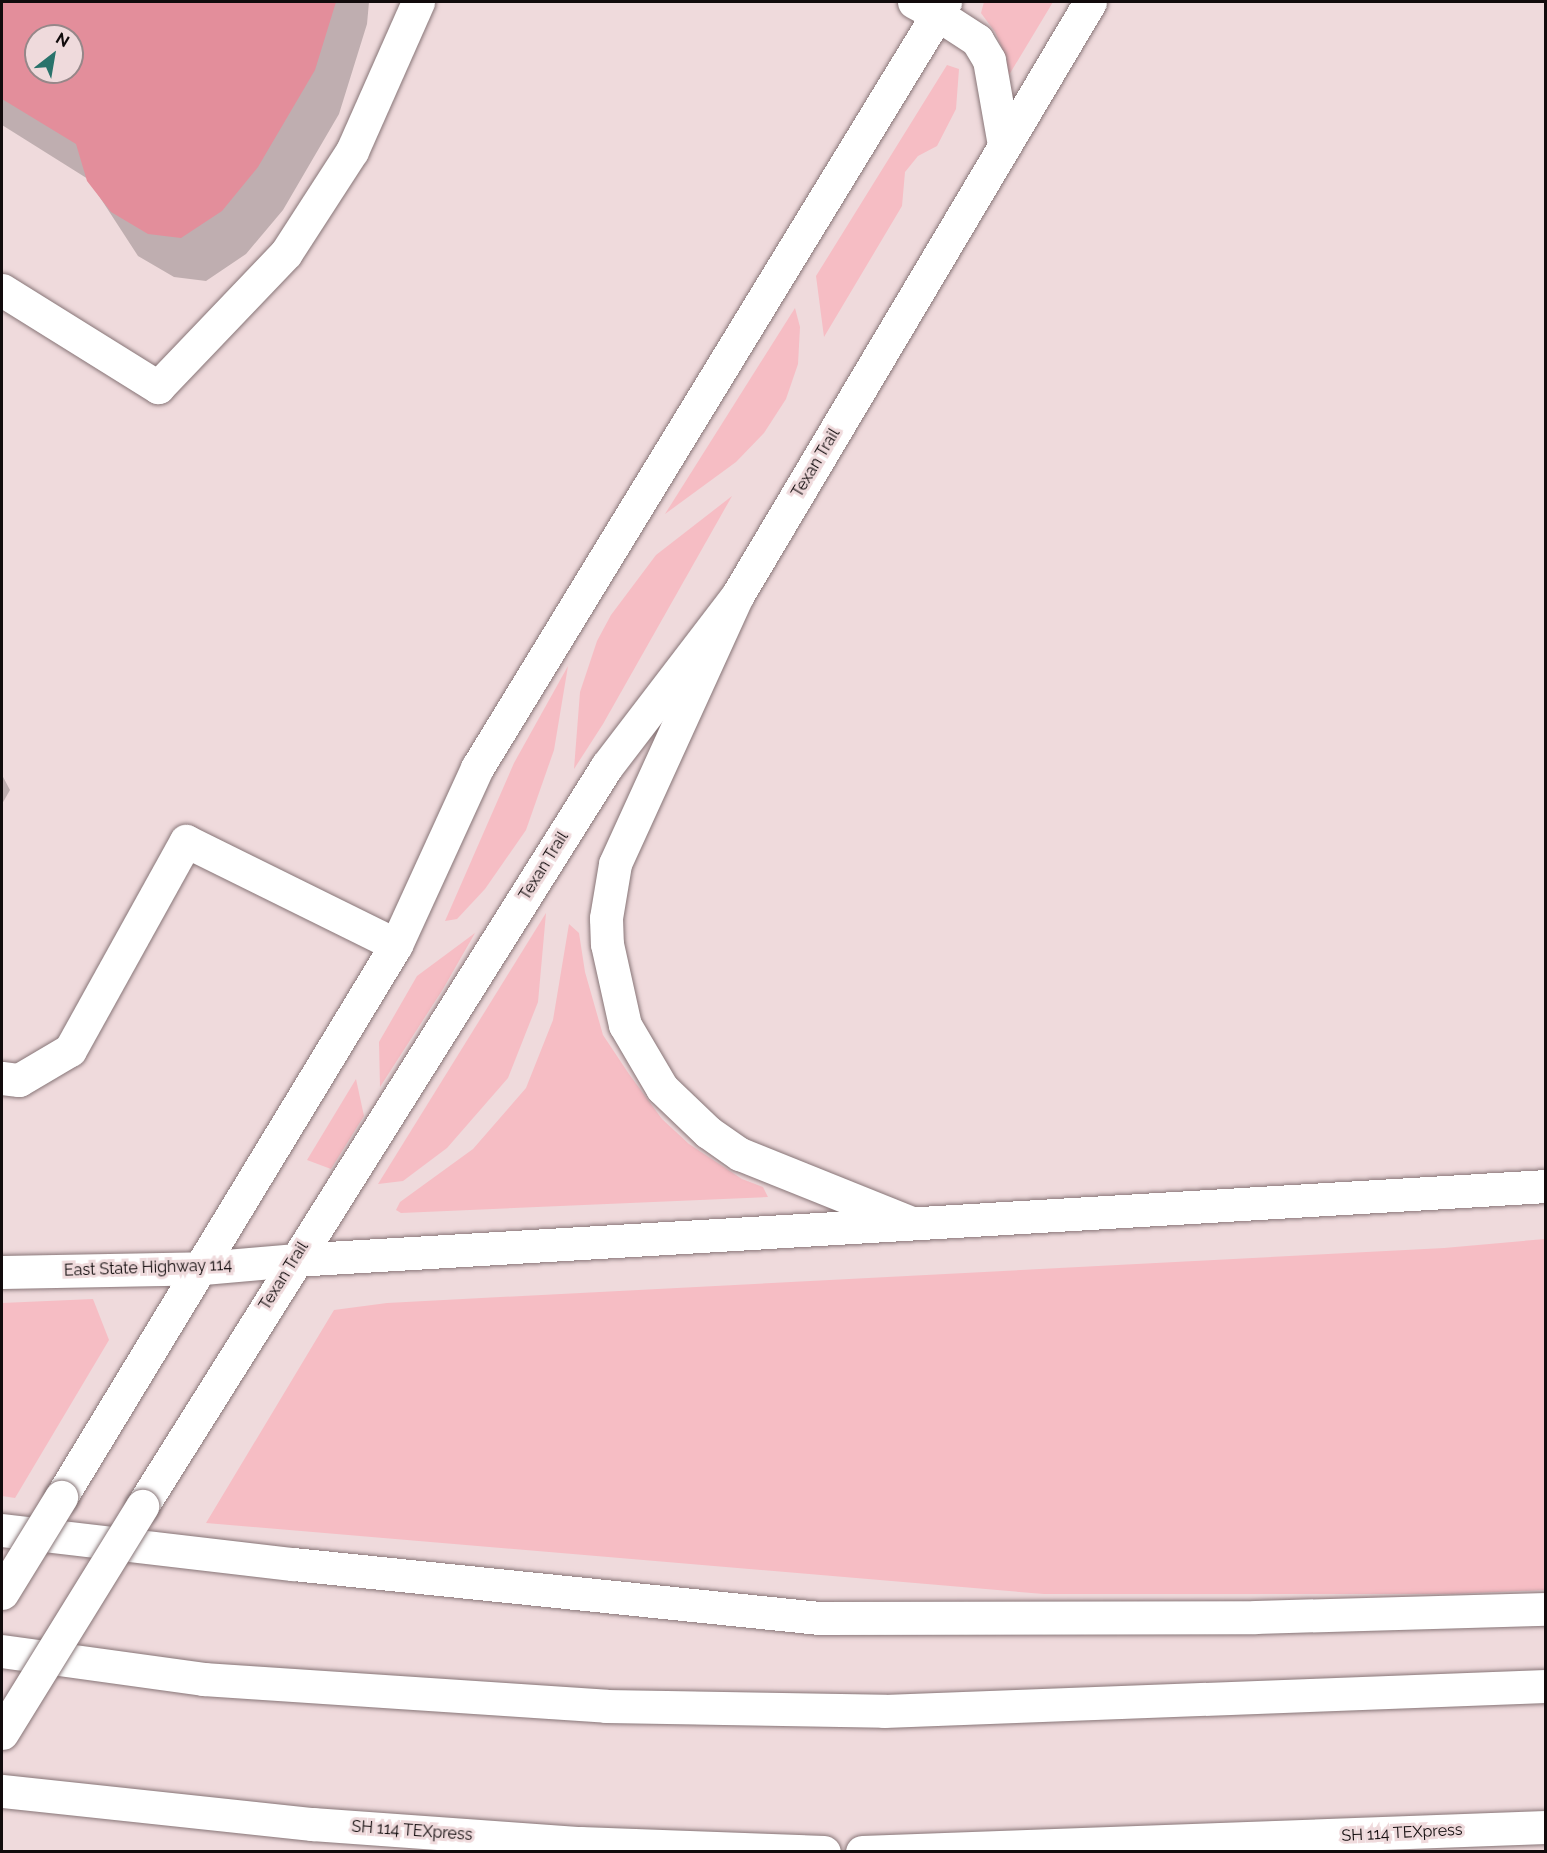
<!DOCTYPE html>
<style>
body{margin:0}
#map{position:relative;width:1547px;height:1853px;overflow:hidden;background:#efdadc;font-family:Raleway,sans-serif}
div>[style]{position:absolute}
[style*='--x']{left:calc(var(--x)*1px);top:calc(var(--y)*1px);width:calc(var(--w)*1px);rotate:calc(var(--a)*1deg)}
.green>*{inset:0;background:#f6bdc4}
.shadow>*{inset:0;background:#0003}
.building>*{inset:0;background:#e38e9b}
.roads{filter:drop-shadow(0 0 2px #877577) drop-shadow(0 0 2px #877577)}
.minor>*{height:33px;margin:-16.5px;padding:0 16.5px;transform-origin:16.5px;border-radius:16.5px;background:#fff}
.major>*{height:33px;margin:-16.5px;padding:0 16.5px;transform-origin:16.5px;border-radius:16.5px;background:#fff}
.highway>*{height:33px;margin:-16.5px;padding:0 16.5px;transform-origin:16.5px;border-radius:16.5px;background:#fff}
.bridges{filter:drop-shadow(0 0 2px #877577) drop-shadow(0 0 2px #877577)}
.major-bridge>*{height:33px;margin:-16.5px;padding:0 16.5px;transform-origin:16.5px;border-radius:16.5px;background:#fff}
span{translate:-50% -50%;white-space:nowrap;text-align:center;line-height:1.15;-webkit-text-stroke:6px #efdadc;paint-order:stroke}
.street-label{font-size:16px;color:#110b0c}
.frame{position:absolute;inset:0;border:3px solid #110b0c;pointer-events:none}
.north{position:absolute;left:24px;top:24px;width:60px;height:60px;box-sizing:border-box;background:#efdadc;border:2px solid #968789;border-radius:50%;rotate:31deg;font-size:16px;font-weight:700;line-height:24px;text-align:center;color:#110b0c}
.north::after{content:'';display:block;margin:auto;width:21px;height:27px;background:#29726b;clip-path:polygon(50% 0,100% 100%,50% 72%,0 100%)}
</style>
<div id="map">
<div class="green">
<i style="clip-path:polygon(984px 2px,1053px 2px,1003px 85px,1007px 59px,995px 32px,981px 13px)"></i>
<i style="clip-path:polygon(947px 65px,959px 69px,956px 109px,937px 146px,918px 156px,905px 172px,902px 206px,824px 337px,816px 276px)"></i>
<i style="clip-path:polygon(795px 308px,800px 327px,798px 364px,786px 399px,764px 433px,736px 462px,665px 514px)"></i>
<i style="clip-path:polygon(732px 496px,603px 724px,574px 769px,580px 692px,597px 641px,611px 615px,656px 555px)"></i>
<i style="clip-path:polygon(568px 666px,554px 750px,526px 830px,485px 889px,457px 919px,445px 921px,514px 763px)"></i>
<i style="clip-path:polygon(546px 913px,538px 1002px,508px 1078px,447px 1148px,403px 1181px,378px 1184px)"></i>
<i style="clip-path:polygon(569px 924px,579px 933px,585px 972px,603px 1035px,629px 1074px,662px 1119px,689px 1144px,742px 1179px,763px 1187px,768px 1197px,401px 1213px,396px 1210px,400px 1202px,473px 1149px,526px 1088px,553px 1020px)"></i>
<i style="clip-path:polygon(475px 933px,443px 989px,380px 1087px,379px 1042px,417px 976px)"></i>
<i style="clip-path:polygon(356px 1079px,364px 1116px,331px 1169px,307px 1160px)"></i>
<i style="clip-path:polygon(1545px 1239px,1545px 1590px,1452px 1594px,1044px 1594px,206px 1523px,334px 1310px,387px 1303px,1444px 1248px)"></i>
<i style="clip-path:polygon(93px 1299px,109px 1340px,15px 1498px,2px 1496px,2px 1303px)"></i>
</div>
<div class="shadow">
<i style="clip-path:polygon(evenodd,2px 2px,369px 2px,367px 24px,339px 114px,283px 210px,246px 254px,206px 281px,174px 277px,138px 256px,88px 179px,2px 125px,2px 2px,36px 36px,72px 36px,72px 72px,36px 72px,36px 36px)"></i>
<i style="clip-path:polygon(2px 775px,10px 790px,2px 804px)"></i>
</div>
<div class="building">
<i style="clip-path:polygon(evenodd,2px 2px,336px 2px,315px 70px,258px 167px,222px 211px,181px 238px,148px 234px,111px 212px,87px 181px,76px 144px,2px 99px,2px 2px,36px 36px,72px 36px,72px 72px,36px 72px,36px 36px)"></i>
</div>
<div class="roads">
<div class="minor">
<i style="--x:914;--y:2;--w:26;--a:28"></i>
<i style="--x:2;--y:290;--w:184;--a:31.9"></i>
<i style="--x:158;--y:387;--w:185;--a:-46.3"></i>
<i style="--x:286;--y:253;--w:121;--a:-57.1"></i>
<i style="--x:352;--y:151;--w:163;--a:-66.1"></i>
<i style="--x:2;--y:1078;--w:17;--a:7"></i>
<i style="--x:19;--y:1080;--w:59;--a:-30.5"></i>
<i style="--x:70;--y:1050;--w:239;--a:-61"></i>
<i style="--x:186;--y:841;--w:234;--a:26.3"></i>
</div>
<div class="major">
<i style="--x:937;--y:14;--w:48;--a:33"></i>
<i style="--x:977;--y:40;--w:23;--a:59"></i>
<i style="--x:989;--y:60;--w:86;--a:80"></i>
<i style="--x:2;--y:1272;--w:201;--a:-1.1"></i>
<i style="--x:203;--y:1268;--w:91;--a:-5"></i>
<i style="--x:61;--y:1497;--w:646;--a:-58.75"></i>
<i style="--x:396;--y:945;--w:195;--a:-65.4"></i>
<i style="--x:477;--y:768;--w:898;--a:-58.58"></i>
<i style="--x:142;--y:1506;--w:874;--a:-57.86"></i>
<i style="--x:607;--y:766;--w:214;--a:-52.6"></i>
<i style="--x:737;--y:596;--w:691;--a:-59.28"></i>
</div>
<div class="highway">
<i style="--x:737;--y:596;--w:294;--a:114.5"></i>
<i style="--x:615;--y:864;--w:55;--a:99.5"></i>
<i style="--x:606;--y:918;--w:26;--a:88"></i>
<i style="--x:607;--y:944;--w:83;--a:77.5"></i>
<i style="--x:625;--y:1025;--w:73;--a:59.6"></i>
<i style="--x:662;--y:1088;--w:64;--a:43.7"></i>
<i style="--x:708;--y:1132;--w:39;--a:35"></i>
<i style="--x:740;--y:1154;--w:180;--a:21.9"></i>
<i style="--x:294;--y:1260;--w:1254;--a:-3.38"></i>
<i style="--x:2;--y:1530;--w:293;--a:6.7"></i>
<i style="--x:293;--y:1564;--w:529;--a:5.86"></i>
<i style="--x:819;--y:1618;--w:436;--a:-0.1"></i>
<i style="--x:1255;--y:1617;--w:291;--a:-1.6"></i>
<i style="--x:2;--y:1651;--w:203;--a:7.9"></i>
<i style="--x:203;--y:1679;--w:404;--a:3.8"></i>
<i style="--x:606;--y:1706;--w:278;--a:1"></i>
<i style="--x:884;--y:1711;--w:662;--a:-2.16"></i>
<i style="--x:2;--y:1791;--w:312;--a:6.1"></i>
<i style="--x:312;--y:1824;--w:269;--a:4.1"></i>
<i style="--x:580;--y:1843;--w:244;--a:2.1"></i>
<i style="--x:862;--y:1852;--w:684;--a:-2.09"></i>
</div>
</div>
<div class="bridges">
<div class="major-bridge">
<i style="--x:2;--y:1593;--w:113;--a:-58.4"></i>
<i style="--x:2;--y:1733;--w:267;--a:-58.3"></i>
</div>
</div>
<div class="street-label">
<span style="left:816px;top:463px;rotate:-59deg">Texan Trail</span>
<span style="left:544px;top:866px;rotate:-58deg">Texan Trail</span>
<span style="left:148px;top:1268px;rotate:-2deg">East State Highway 114</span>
<span style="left:284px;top:1276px;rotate:-58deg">Texan Trail</span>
<span style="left:412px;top:1831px;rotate:4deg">SH 114 TEXpress</span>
<span style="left:1402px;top:1833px;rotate:-3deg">SH 114 TEXpress</span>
</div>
<div class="frame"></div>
<div class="north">N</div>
</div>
